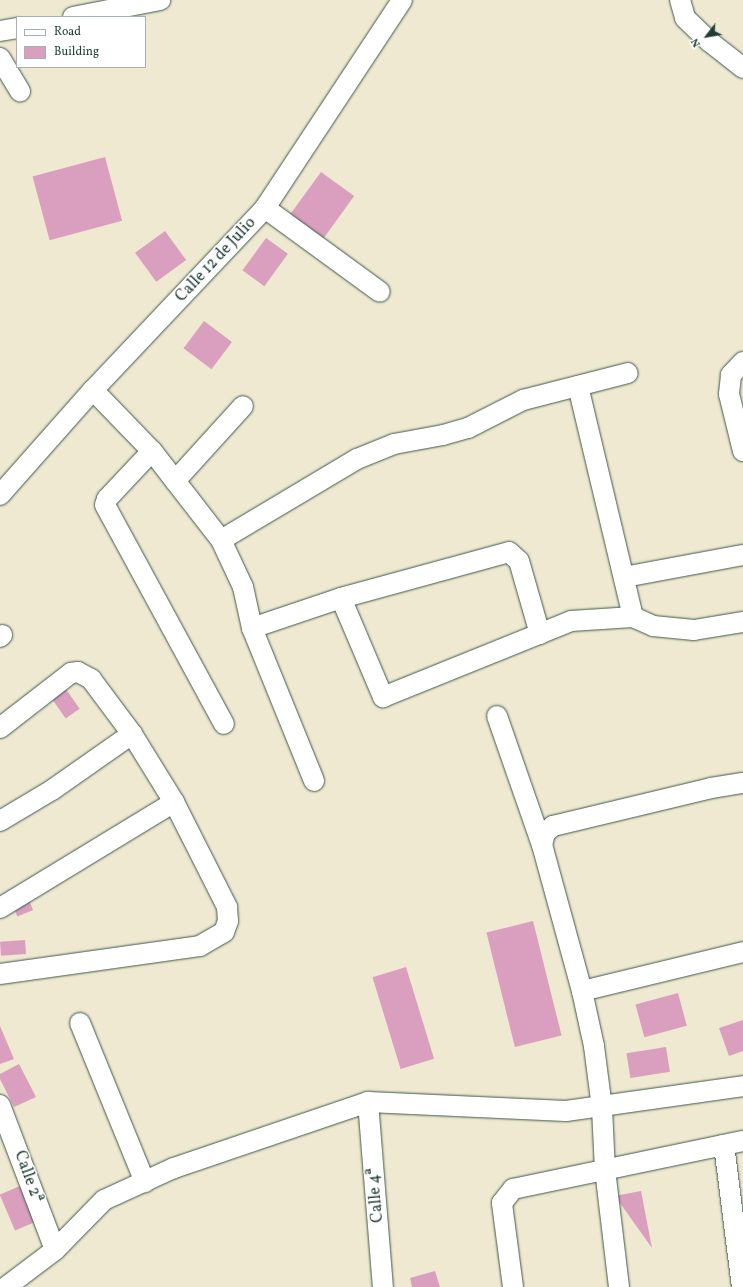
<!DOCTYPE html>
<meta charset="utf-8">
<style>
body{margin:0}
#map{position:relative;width:743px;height:1287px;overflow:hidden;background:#eee9d0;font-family:Vollkorn,serif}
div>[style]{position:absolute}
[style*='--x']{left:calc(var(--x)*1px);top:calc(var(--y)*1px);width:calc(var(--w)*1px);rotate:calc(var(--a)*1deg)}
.building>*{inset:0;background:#da9fbf;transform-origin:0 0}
.roads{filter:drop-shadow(0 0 1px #3e574b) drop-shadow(0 0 1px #3e574b)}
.minor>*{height:20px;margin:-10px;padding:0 10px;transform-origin:10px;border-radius:10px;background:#fff}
span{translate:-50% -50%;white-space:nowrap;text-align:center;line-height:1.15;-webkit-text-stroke:3px #fff;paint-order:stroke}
.street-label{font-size:16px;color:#1f3d34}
.legend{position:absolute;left:16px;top:16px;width:130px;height:52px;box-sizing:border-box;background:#fff;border:1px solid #a5b1ae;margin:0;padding:5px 7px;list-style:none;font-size:12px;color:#1f3d34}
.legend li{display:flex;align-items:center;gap:8px;height:20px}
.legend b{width:20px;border:1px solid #a5b1ae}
.north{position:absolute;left:687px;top:16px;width:40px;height:40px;-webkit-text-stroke:3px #fff;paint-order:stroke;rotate:239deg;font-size:11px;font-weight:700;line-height:16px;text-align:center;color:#1f3d34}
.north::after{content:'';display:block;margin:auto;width:14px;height:18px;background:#1f3d34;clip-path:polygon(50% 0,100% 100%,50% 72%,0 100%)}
</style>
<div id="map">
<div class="building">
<i style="left:105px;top:157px;width:66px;height:75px;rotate:75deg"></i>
<i style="left:321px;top:172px;width:41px;height:52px;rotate:36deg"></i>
<i style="left:165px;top:231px;width:36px;height:37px;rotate:54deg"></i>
<i style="left:266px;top:238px;width:27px;height:40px;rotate:36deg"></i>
<i style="left:204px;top:321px;width:35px;height:34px;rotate:37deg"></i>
<i style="left:63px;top:685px;width:29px;height:17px;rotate:55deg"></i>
<i style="left:28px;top:898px;width:13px;height:17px;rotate:67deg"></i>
<i style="left:533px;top:921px;width:118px;height:48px;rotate:76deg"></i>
<i style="left:25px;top:940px;width:14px;height:25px;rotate:86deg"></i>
<i style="left:406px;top:967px;width:96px;height:35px;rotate:73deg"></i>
<i style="left:678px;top:993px;width:34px;height:44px;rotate:75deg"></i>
<i style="clip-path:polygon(743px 1020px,743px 1051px,729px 1056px,719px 1028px)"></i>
<i style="clip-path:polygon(0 1026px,14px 1059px,0 1064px)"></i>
<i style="left:666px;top:1047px;width:25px;height:40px;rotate:81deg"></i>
<i style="clip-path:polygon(19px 1064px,36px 1097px,14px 1107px,0 1079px,0 1074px)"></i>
<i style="left:20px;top:1186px;width:39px;height:22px;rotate:67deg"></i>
<i style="clip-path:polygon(641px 1191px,652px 1248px,615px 1196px)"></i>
<i style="clip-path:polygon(435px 1271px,440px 1287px,412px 1287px,410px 1278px)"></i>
</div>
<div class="roads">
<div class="minor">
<i style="--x:680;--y:0;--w:19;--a:74"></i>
<i style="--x:685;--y:18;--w:35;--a:44"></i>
<i style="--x:710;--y:42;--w:42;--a:38.2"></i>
<i style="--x:73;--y:17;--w:89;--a:-11.1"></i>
<i style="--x:0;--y:31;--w:17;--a:-10"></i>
<i style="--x:0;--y:58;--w:39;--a:59"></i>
<i style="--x:265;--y:208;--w:142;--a:36.1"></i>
<i style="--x:743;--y:362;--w:18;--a:133"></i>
<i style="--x:731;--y:375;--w:19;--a:96"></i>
<i style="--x:729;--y:394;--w:59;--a:76.2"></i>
<i style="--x:578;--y:386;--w:237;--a:76.6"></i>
<i style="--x:93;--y:390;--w:85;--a:46"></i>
<i style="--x:152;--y:451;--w:113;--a:52.2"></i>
<i style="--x:221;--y:540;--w:52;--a:64.9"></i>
<i style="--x:243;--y:587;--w:42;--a:77.6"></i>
<i style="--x:252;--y:628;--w:165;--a:67.9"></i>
<i style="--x:152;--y:451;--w:66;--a:133.2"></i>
<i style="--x:107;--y:499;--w:6;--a:108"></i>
<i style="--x:105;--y:505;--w:249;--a:61.5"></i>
<i style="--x:175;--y:481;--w:101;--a:-47.8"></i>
<i style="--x:0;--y:495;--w:140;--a:-48.5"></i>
<i style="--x:93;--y:390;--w:250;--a:-46.6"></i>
<i style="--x:265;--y:208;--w:249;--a:-56.6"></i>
<i style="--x:221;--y:540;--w:158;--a:-30.8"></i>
<i style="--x:357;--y:459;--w:40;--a:-22"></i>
<i style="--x:394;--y:444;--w:50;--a:-10.4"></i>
<i style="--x:443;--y:435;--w:26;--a:-16"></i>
<i style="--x:468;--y:428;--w:62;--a:-27"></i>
<i style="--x:523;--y:400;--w:108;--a:-14.4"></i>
<i style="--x:624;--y:577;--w:121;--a:-10.5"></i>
<i style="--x:341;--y:598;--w:108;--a:67"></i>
<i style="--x:383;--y:697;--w:203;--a:-22"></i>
<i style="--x:571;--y:621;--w:62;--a:-3.7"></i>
<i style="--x:633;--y:617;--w:22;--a:24"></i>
<i style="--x:653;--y:626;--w:41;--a:5.6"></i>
<i style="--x:694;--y:630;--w:50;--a:-9.3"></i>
<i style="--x:252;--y:628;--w:94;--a:-18.6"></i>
<i style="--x:341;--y:598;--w:174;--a:-15.3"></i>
<i style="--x:509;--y:552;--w:13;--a:42"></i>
<i style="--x:519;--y:561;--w:76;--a:74"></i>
<i style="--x:0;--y:637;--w:3;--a:-45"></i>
<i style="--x:497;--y:716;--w:137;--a:70.8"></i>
<i style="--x:0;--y:728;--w:90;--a:-37.8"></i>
<i style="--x:71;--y:673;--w:7;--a:-8"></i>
<i style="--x:78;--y:672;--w:15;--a:28"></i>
<i style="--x:91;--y:679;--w:69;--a:53.3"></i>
<i style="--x:132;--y:734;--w:80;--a:58.3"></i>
<i style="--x:174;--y:802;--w:118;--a:63.2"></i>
<i style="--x:227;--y:907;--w:14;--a:86"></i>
<i style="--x:228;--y:921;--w:12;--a:110"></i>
<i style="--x:224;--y:932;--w:28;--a:150"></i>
<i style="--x:200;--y:946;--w:202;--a:172"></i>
<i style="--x:0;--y:821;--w:61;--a:-30.8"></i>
<i style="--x:52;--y:790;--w:98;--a:-35"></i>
<i style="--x:0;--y:908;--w:204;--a:-31.3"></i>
<i style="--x:582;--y:991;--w:166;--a:-13.6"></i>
<i style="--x:80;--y:1023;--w:172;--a:67.8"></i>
<i style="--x:368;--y:1102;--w:186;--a:85.4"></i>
<i style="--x:0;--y:1105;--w:155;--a:69.2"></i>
<i style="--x:724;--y:1145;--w:143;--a:82.8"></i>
<i style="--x:6;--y:1287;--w:61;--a:-37.1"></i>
<i style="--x:55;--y:1250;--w:70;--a:-45.6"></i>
<i style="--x:104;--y:1200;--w:77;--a:-24.6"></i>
<i style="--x:174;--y:1168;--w:205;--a:-18.8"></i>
<i style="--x:368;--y:1102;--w:198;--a:2.6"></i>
<i style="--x:566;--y:1111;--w:179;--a:-8"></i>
<i style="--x:513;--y:1287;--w:85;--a:-97.5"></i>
<i style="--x:502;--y:1203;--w:18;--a:-52"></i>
<i style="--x:513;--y:1189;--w:235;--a:-11.8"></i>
<i style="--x:619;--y:1287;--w:118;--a:-96.8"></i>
<i style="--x:605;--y:1170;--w:62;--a:-92.8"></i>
<i style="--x:602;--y:1108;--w:63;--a:-97.4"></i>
<i style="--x:594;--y:1046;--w:56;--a:-102.3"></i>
<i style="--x:582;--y:991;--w:151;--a:-105.3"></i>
<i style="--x:542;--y:845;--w:12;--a:-76"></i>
<i style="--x:545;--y:833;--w:11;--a:-41"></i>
<i style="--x:553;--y:826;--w:163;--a:-13.5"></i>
<i style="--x:711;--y:788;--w:32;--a:-9"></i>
</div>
</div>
<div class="street-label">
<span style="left:216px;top:260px;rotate:-47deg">Calle 12 de Julio</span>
<span style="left:28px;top:1177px;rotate:70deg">Calle 2ª</span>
<span style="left:376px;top:1195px;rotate:-95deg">Calle 4ª</span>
</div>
<ul class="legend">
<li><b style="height:5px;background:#fff"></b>Road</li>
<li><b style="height:11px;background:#da9fbf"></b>Building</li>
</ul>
<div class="north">N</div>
</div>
